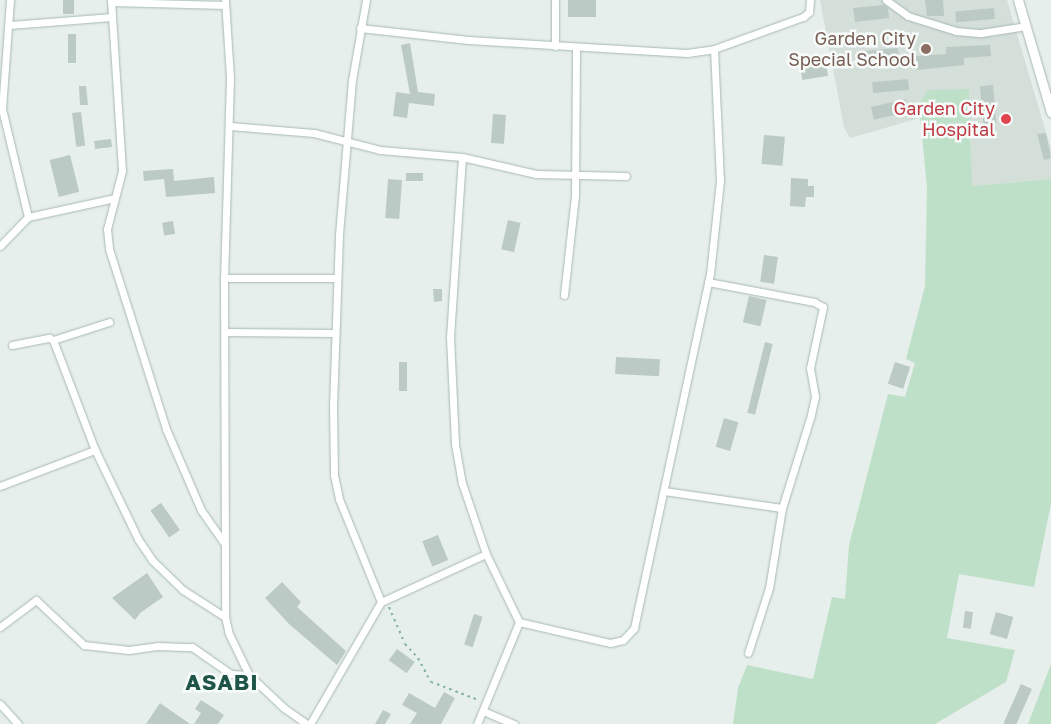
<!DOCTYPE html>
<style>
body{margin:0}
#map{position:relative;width:1051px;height:724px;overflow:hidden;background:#e6efeb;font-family:"Golos Text",sans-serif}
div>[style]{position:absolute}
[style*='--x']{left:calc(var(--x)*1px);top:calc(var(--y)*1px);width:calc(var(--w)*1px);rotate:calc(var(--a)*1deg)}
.built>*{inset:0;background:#d4dfda}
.green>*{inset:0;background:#bfe0c8}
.building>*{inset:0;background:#bbcac4;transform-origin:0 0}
.path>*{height:2px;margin-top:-1px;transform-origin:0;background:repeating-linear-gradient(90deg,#86b3a5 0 2.5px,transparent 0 6.5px)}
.roads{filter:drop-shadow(0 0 1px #a8b8b2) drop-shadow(0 0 1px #a8b8b2)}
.minor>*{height:7px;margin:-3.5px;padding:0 3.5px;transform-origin:3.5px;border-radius:3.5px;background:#fff}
.tertiary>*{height:9px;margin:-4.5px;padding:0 4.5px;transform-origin:4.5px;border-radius:4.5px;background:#fff}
.dots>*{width:14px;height:14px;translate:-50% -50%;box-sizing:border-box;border:2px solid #f7fbf9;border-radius:50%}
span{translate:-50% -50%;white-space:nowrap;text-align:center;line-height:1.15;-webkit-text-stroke:5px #f7fbf9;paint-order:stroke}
.education-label{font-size:18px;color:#785e54}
.right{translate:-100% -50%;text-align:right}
.health-label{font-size:18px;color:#be3a42}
.district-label{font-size:22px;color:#1f5548;font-weight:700;letter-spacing:1px}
</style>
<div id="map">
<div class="built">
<i style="clip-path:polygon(820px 0,1007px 0,1051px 149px,1051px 179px,971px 186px,969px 90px,919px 104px,920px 118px,850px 138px,844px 127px)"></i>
</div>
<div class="green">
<i style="clip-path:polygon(969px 89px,972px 186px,1051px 179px,1051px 504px,1034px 587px,959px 574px,947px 638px,1015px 650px,1006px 682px,935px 724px,733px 724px,738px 688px,747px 665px,813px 679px,832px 597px,845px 599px,849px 545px,888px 394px,905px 397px,915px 363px,906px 359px,925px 286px,927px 188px,919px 104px,928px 90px)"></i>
<i style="clip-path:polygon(1051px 664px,1051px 724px,1028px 724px)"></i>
</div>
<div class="building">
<i style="left:63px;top:0;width:11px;height:14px"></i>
<i style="left:568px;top:0;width:28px;height:17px"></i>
<i style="clip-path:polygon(925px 0,943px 0,944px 16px,927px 16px)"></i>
<i style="clip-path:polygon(884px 5px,888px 8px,889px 18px,855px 22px,853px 8px)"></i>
<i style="left:994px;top:8px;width:11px;height:39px;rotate:85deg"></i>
<i style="left:68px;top:34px;width:8px;height:29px"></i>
<i style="clip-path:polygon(410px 43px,418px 92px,435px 94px,434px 106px,409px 103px,407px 118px,393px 116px,396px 92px,410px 94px,401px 45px)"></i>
<i style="clip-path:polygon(990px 45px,991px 56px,964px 58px,964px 65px,917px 70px,916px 56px,946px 54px,946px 47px)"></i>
<i style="left:898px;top:48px;width:12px;height:35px;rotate:85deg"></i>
<i style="left:826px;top:63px;width:13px;height:26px;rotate:81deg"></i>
<i style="left:908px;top:79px;width:11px;height:36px;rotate:85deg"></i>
<i style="left:993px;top:85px;width:38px;height:13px;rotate:85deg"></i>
<i style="clip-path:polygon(79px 86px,86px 86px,88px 105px,80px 105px)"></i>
<i style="left:906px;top:99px;width:13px;height:36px;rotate:77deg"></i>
<i style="left:81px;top:112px;width:34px;height:9px;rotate:83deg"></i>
<i style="left:493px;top:114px;width:13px;height:29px;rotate:4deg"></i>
<i style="clip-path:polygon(1046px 133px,1051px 158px,1044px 160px,1037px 134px)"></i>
<i style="left:764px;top:135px;width:21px;height:29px;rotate:5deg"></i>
<i style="left:111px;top:139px;width:8px;height:17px;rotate:83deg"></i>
<i style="left:70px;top:155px;width:38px;height:21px;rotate:76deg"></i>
<i style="clip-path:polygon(173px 169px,174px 181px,214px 177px,215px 193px,166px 197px,164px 179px,144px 181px,143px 171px)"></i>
<i style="left:406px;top:173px;width:17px;height:8px"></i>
<i style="clip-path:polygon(791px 178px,808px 179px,808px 186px,814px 186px,814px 197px,806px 197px,805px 207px,790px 206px)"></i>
<i style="left:388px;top:179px;width:14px;height:39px;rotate:4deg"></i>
<i style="left:508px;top:220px;width:13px;height:30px;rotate:13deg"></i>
<i style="left:173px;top:221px;width:13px;height:11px;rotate:81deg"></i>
<i style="left:764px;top:255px;width:14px;height:27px;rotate:8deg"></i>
<i style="clip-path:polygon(433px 289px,442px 289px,442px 301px,434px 302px)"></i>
<i style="left:749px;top:296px;width:18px;height:27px;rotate:13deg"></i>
<i style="left:765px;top:342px;width:8px;height:73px;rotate:14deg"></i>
<i style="left:616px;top:357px;width:44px;height:17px;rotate:3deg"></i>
<i style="left:399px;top:362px;width:8px;height:29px"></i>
<i style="left:895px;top:362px;width:16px;height:23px;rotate:18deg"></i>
<i style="left:724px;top:418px;width:15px;height:30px;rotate:16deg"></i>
<i style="left:161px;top:503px;width:33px;height:13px;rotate:55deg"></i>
<i style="left:438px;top:535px;width:27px;height:17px;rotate:68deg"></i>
<i style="clip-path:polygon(147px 573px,163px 597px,140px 613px,135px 620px,112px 598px)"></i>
<i style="clip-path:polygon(282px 582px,301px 602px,297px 607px,346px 651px,337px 665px,289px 624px,265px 598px)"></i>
<i style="left:965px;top:611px;width:8px;height:17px;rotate:7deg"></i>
<i style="left:996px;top:612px;width:18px;height:23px;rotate:16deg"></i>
<i style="left:474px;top:614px;width:9px;height:32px;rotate:18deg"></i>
<i style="left:397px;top:649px;width:22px;height:14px;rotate:36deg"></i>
<i style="left:1021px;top:684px;width:12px;height:43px;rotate:24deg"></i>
<i style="clip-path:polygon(444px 692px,455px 698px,441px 724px,410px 724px,417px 713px,402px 705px,409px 693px,435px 708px)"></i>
<i style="clip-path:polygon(201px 700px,224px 715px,218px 724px,194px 724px,201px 713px,195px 709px)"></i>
<i style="clip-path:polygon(160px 703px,190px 724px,146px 724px)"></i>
<i style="clip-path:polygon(383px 710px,391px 714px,385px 724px,375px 724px)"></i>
</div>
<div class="path">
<i style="--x:389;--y:607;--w:40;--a:66.6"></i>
<i style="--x:405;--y:644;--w:19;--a:47"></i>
<i style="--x:418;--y:658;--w:27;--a:62"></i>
<i style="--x:431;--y:682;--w:51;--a:20.6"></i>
</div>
<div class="roads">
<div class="minor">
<i style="--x:111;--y:0;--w:171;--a:86.3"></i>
<i style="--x:122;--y:171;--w:60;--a:104.5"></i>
<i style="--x:107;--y:229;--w:20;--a:84"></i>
<i style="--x:109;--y:249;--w:189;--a:72.4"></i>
<i style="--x:166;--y:429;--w:88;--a:66.6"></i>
<i style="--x:201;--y:510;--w:38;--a:55"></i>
<i style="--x:225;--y:0;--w:78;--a:86.3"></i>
<i style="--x:230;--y:78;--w:200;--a:91.7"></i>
<i style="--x:224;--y:278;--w:339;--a:89.8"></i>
<i style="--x:225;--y:617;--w:17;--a:77"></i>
<i style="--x:229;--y:634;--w:46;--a:64"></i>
<i style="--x:249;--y:675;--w:48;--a:43.3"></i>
<i style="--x:284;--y:708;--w:28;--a:35"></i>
<i style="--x:366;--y:0;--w:81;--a:99.9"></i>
<i style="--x:352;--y:80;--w:156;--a:94.8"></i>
<i style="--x:339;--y:235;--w:169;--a:92"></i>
<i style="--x:333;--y:404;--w:71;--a:89.2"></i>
<i style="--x:334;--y:475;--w:25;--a:78"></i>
<i style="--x:339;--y:499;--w:111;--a:67.8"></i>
<i style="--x:886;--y:0;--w:27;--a:36"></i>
<i style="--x:908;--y:16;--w:50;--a:17.4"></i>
<i style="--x:956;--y:31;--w:25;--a:5"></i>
<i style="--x:981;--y:33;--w:46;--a:-8.8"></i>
<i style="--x:111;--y:2;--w:114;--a:1.5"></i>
<i style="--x:10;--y:25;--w:102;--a:-4.5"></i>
<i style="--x:360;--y:28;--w:109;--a:6.3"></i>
<i style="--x:468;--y:40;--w:219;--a:3.4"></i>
<i style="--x:687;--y:53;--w:27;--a:-8"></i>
<i style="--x:714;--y:49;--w:95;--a:-19.8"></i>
<i style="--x:803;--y:17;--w:8;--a:-40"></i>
<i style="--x:809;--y:12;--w:12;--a:-85"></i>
<i style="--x:555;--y:46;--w:46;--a:-90"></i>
<i style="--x:230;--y:126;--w:84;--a:4.8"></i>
<i style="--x:314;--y:133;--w:68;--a:14.4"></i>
<i style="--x:380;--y:150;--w:82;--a:4.9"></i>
<i style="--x:462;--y:157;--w:76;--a:12.9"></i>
<i style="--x:536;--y:174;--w:90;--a:1.3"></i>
<i style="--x:462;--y:157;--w:180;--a:93.8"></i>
<i style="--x:450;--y:337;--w:107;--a:87.3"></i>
<i style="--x:455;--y:444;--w:40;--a:80"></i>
<i style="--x:462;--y:483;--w:75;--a:71.3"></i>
<i style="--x:486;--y:554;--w:76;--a:64.1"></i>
<i style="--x:519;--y:622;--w:93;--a:13"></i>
<i style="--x:610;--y:643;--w:13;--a:-13"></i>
<i style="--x:623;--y:640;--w:16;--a:-47"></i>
<i style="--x:634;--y:628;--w:362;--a:-77.9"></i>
<i style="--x:710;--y:274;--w:94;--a:-83.9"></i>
<i style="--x:720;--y:181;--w:132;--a:-92.6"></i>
<i style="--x:28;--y:217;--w:89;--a:-12.3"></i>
<i style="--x:0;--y:246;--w:40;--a:-46"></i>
<i style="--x:28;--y:217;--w:111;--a:-103.5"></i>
<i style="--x:2;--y:109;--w:109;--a:-85.8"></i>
<i style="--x:224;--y:278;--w:113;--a:0"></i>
<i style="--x:708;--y:282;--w:108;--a:10.7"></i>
<i style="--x:814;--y:302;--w:10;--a:29"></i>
<i style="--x:823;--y:307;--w:62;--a:102"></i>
<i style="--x:810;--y:368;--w:29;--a:80"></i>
<i style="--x:815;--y:397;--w:18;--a:103"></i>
<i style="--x:811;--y:415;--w:97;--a:107.3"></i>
<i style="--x:782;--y:508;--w:81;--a:99.2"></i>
<i style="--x:769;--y:588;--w:68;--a:107.9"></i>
<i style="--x:564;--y:295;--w:100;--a:-83.7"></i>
<i style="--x:575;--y:196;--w:149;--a:-89.6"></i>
<i style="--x:225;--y:332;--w:109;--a:0.5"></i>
<i style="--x:53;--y:340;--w:59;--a:-17.8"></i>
<i style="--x:12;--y:345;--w:38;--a:-11"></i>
<i style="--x:49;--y:338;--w:4;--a:27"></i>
<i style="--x:53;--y:340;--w:118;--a:69.1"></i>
<i style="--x:95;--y:450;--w:99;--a:64.2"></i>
<i style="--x:138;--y:539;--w:25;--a:56"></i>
<i style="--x:152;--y:560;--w:43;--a:44.1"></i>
<i style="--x:183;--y:590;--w:50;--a:32.7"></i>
<i style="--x:0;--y:486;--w:102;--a:-20.8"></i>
<i style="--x:664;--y:491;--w:119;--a:8.2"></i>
<i style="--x:0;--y:627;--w:45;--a:-36.9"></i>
<i style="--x:36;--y:600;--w:66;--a:43.2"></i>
<i style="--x:84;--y:645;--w:45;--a:6.3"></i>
<i style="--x:129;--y:650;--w:28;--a:-8"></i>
<i style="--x:157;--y:646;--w:35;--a:2"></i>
<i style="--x:192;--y:647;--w:47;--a:34.7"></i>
<i style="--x:231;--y:674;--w:18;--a:3"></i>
<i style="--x:0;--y:704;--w:27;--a:48"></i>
<i style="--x:483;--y:711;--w:34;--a:23"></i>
<i style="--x:310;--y:724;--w:141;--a:-59.8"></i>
<i style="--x:381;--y:602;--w:115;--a:-24.6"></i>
<i style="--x:477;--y:724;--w:110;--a:-67.6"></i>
</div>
<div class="tertiary">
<i style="--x:1018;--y:0;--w:117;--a:73.6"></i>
</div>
</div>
<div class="dots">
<i style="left:926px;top:49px;background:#8d6e63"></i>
<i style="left:1006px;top:119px;background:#e0444e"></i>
</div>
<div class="education-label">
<span class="right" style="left:916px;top:49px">Garden City<br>Special School</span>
</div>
<div class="health-label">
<span class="right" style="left:995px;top:119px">Garden City<br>Hospital</span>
</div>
<div class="district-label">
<span style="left:222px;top:682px">ASABI</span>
</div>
</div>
